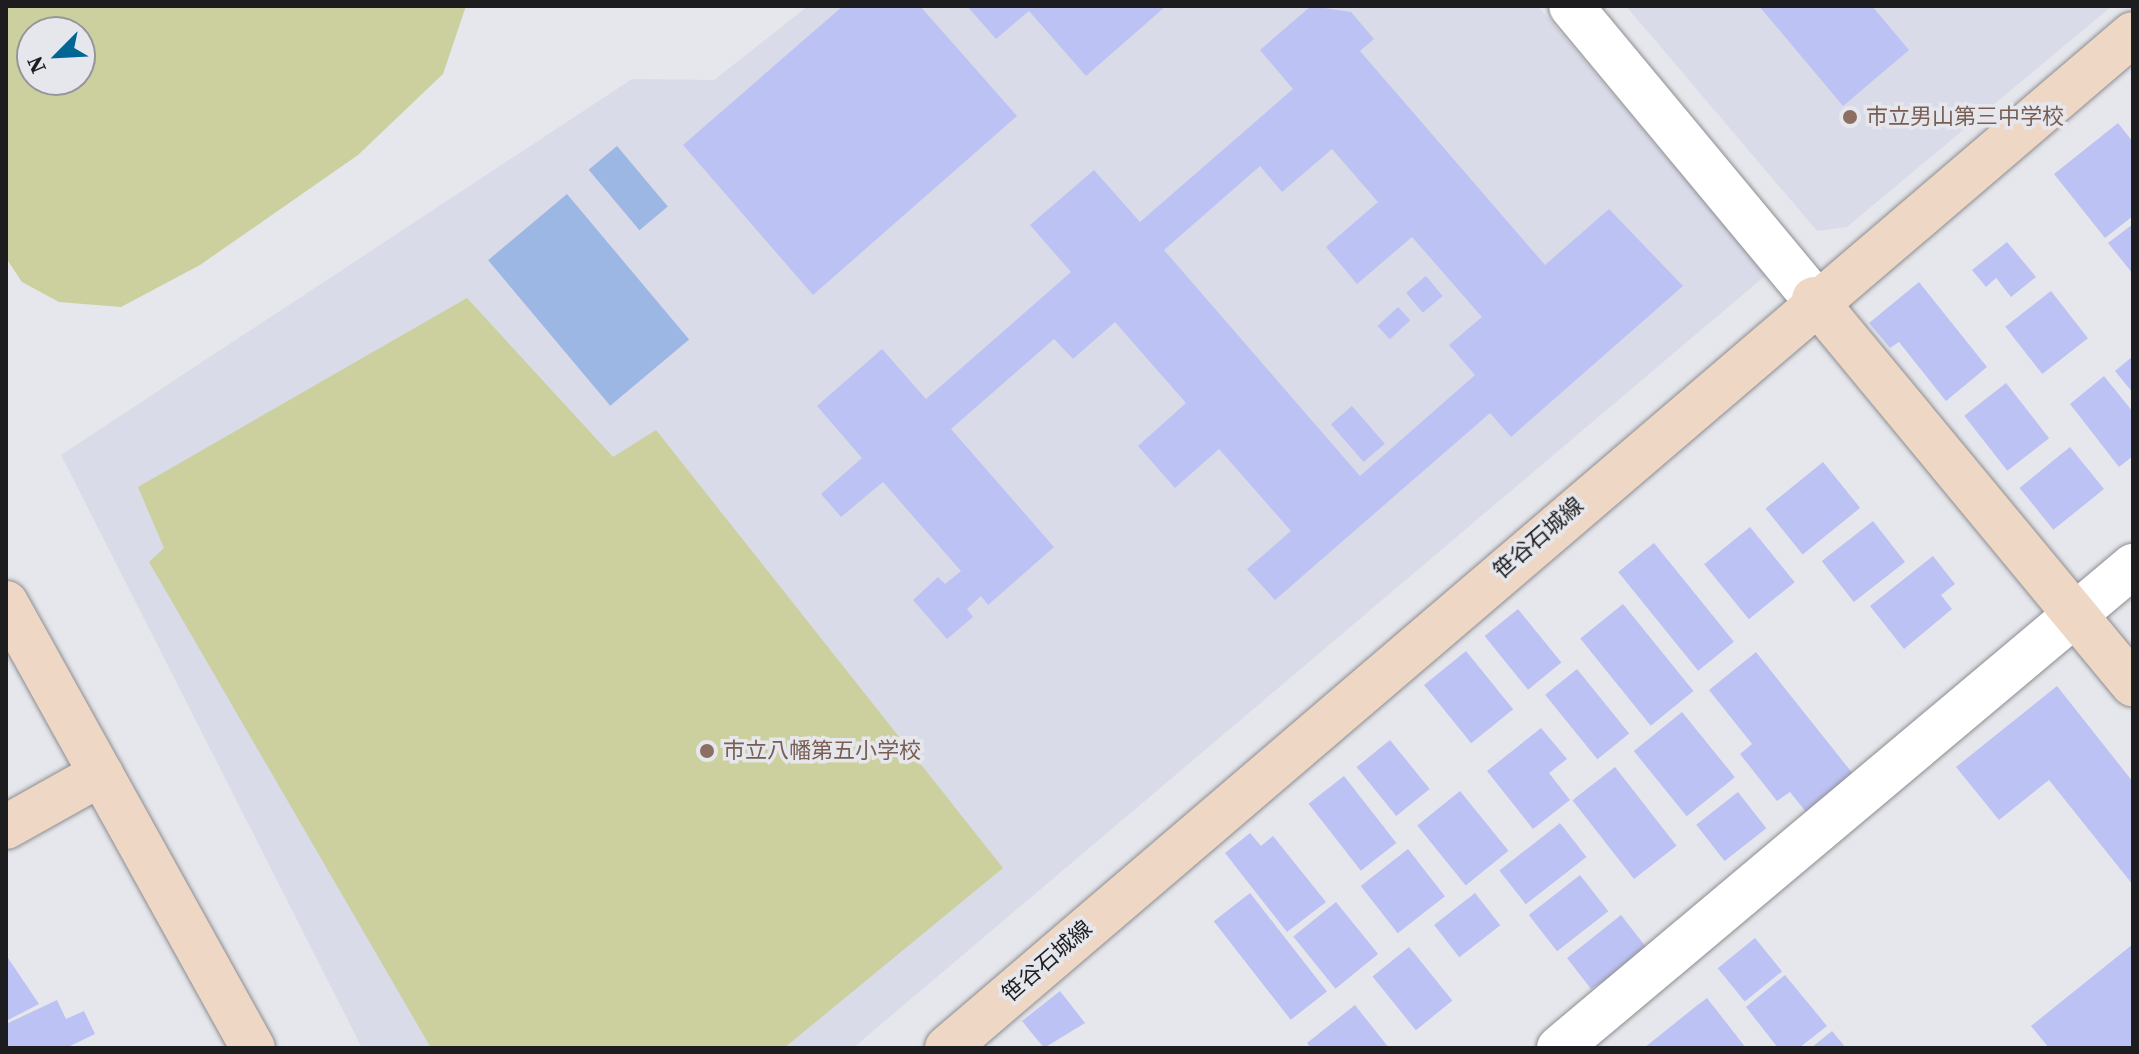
<!DOCTYPE html>
<meta charset="utf-8">
<style>
body{margin:0}
#map{position:relative;width:2139px;height:1054px;overflow:hidden;background:#e6e7ec;font-family:"Source Serif 4","Noto Sans JP",serif}
div>[style]{position:absolute}
[style*='--x']{left:calc(var(--x)*1px);top:calc(var(--y)*1px);width:calc(var(--w)*1px);rotate:calc(var(--a)*1deg)}
.built>*{inset:0;background:#d9dbe8}
.green>*{inset:0;background:#cbd09e}
.water>*{inset:0;background:#9db7e4;transform-origin:0 0}
.building>*{inset:0;background:#bdc2f4;transform-origin:0 0}
.roads{filter:drop-shadow(0 0 2px #8c8d91) drop-shadow(0 0 2px #8c8d91)}
.street>*{height:44px;margin:-22px;padding:0 22px;transform-origin:22px;border-radius:22px;background:#fff}
.secondary>*{height:44px;margin:-22px;padding:0 22px;transform-origin:22px;border-radius:22px;background:#efd7c5}
.dots>*{width:22px;height:22px;translate:-50% -50%;box-sizing:border-box;border:4px solid #e6e7ec;border-radius:50%}
span{translate:-50% -50%;white-space:nowrap;text-align:center;line-height:1.15;-webkit-text-stroke:7px #e6e7ec;paint-order:stroke}
.education-label{font-size:22px;color:#785e54}
.left{translate:0 -50%;text-align:left}
.street-label{font-size:22px;color:#1d1d1f}
.frame{position:absolute;inset:0;border:8px solid #1d1d1f;pointer-events:none}
.north{position:absolute;left:16px;top:16px;width:80px;height:80px;box-sizing:border-box;background:#e6e7ec;border:2px solid #96969a;border-radius:50%;rotate:246deg;font-size:22px;font-weight:700;line-height:32px;text-align:center;color:#1d1d1f}
.north::after{content:'';display:block;margin:auto;width:28px;height:36px;background:#016694;clip-path:polygon(50% 0,100% 100%,50% 72%,0 100%)}
</style>
<div id="map">
<div class="built">
<i style="clip-path:polygon(808px 6px,1538px 6px,1766px 275px,853px 1048px,362px 1048px,61px 455px,632px 79px,714px 80px)"></i>
<i style="clip-path:polygon(1626px 6px,2112px 6px,1847px 227px,1817px 231px)"></i>
</div>
<div class="green">
<i style="clip-path:polygon(evenodd,6px 6px,466px 6px,443px 74px,358px 155px,200px 265px,121px 307px,59px 302px,22px 282px,6px 258px,6px 6px,32px 32px,80px 32px,80px 80px,32px 80px,32px 32px)"></i>
<i style="clip-path:polygon(467px 298px,613px 457px,656px 430px,1003px 868px,784px 1048px,431px 1048px,149px 562px,164px 548px,138px 487px)"></i>
</div>
<div class="water">
<i style="left:617px;top:146px;width:79px;height:37px;rotate:50deg"></i>
<i style="left:567px;top:194px;width:190px;height:103px;rotate:50deg"></i>
</div>
<div class="building">
<i style="clip-path:polygon(843px 6px,920px 6px,1017px 116px,813px 295px,683px 145px)"></i>
<i style="clip-path:polygon(967px 6px,1166px 6px,1086px 76px,1029px 11px,996px 39px)"></i>
<i style="clip-path:polygon(evenodd,1311px 6px,1351px 12px,1374px 39px,1360px 51px,1545px 265px,1609px 209px,1683px 286px,1511px 437px,1490px 413px,1275px 600px,1247px 569px,1291px 531px,1219px 449px,1175px 488px,1138px 446px,1186px 403px,1115px 322px,1073px 359px,1054px 339px,951px 429px,1054px 547px,988px 605px,981px 596px,967px 609px,973px 617px,947px 639px,913px 600px,938px 577px,945px 584px,961px 571px,883px 482px,841px 517px,821px 494px,862px 458px,817px 406px,882px 349px,926px 399px,1071px 272px,1030px 225px,1094px 170px,1140px 222px,1293px 89px,1260px 50px,1311px 6px,1332px 149px,1378px 202px,1326px 247px,1357px 284px,1412px 237px,1482px 317px,1449px 345px,1475px 375px,1360px 476px,1164px 250px,1260px 166px,1282px 192px,1332px 149px)"></i>
<i style="clip-path:polygon(1759px 6px,1872px 6px,1909px 50px,1843px 106px)"></i>
<i style="clip-path:polygon(2118px 123px,2133px 142px,2133px 216px,2105px 238px,2054px 174px)"></i>
<i style="clip-path:polygon(2133px 224px,2133px 274px,2108px 243px)"></i>
<i style="clip-path:polygon(2007px 242px,2036px 277px,2011px 297px,1996px 278px,1986px 287px,1972px 270px)"></i>
<i style="left:1426px;top:276px;width:26px;height:26px;rotate:50deg"></i>
<i style="clip-path:polygon(1919px 282px,1987px 367px,1946px 401px,1899px 342px,1890px 348px,1869px 323px)"></i>
<i style="left:2051px;top:291px;width:60px;height:58px;rotate:52deg"></i>
<i style="left:1398px;top:307px;width:18px;height:28px;rotate:47deg"></i>
<i style="clip-path:polygon(2133px 356px,2133px 393px,2115px 371px)"></i>
<i style="clip-path:polygon(2104px 376px,2133px 412px,2133px 456px,2119px 467px,2070px 404px)"></i>
<i style="left:2006px;top:383px;width:70px;height:53px;rotate:52deg"></i>
<i style="left:1352px;top:406px;width:50px;height:28px;rotate:49deg"></i>
<i style="left:2070px;top:447px;width:54px;height:65px;rotate:51deg"></i>
<i style="left:1823px;top:462px;width:59px;height:74px;rotate:51deg"></i>
<i style="left:1873px;top:521px;width:52px;height:65px;rotate:52deg"></i>
<i style="left:1750px;top:527px;width:71px;height:59px;rotate:51deg"></i>
<i style="left:1654px;top:543px;width:127px;height:46px;rotate:51deg"></i>
<i style="clip-path:polygon(1933px 556px,1955px 584px,1941px 595px,1952px 609px,1904px 649px,1870px 606px)"></i>
<i style="left:1623px;top:604px;width:112px;height:55px;rotate:51deg"></i>
<i style="left:1518px;top:609px;width:69px;height:43px;rotate:51deg"></i>
<i style="left:1466px;top:651px;width:75px;height:54px;rotate:51deg"></i>
<i style="clip-path:polygon(1756px 652px,1857px 779px,1810px 817px,1790px 792px,1777px 801px,1740px 754px,1752px 744px,1709px 690px)"></i>
<i style="left:1577px;top:669px;width:83px;height:41px;rotate:51deg"></i>
<i style="clip-path:polygon(2057px 686px,2133px 782px,2133px 885px,2049px 780px,1999px 820px,1956px 767px)"></i>
<i style="left:1682px;top:712px;width:84px;height:62px;rotate:51deg"></i>
<i style="clip-path:polygon(1541px 728px,1567px 759px,1549px 773px,1570px 800px,1533px 829px,1487px 771px)"></i>
<i style="left:1390px;top:740px;width:63px;height:43px;rotate:51deg"></i>
<i style="left:1615px;top:767px;width:100px;height:54px;rotate:52deg"></i>
<i style="left:1344px;top:776px;width:85px;height:45px;rotate:52deg"></i>
<i style="left:1460px;top:791px;width:77px;height:55px;rotate:51deg"></i>
<i style="left:1738px;top:792px;width:46px;height:53px;rotate:52deg"></i>
<i style="left:1560px;top:823px;width:43px;height:77px;rotate:52deg"></i>
<i style="clip-path:polygon(1250px 833px,1261px 846px,1273px 836px,1326px 902px,1287px 932px,1225px 853px)"></i>
<i style="left:1408px;top:849px;width:60px;height:60px;rotate:52deg"></i>
<i style="left:1580px;top:875px;width:46px;height:65px;rotate:52deg"></i>
<i style="left:1250px;top:893px;width:125px;height:46px;rotate:52deg"></i>
<i style="left:1475px;top:893px;width:41px;height:52px;rotate:52deg"></i>
<i style="left:1336px;top:902px;width:67px;height:55px;rotate:51deg"></i>
<i style="clip-path:polygon(1621px 915px,1650px 952px,1591px 989px,1567px 958px)"></i>
<i style="left:1755px;top:938px;width:43px;height:48px;rotate:51deg"></i>
<i style="clip-path:polygon(2133px 944px,2133px 1048px,2049px 1048px,2031px 1026px)"></i>
<i style="left:1409px;top:947px;width:69px;height:47px;rotate:51deg"></i>
<i style="clip-path:polygon(6px 955px,39px 1004px,6px 1021px)"></i>
<i style="clip-path:polygon(1785px 975px,1827px 1026px,1799px 1048px,1778px 1048px,1746px 1007px)"></i>
<i style="clip-path:polygon(1060px 991px,1085px 1023px,1044px 1048px,1022px 1021px)"></i>
<i style="clip-path:polygon(1707px 998px,1746px 1048px,1644px 1048px,1695px 1007px)"></i>
<i style="clip-path:polygon(57px 1000px,66px 1019px,84px 1011px,95px 1034px,66px 1048px,6px 1048px,6px 1024px)"></i>
<i style="clip-path:polygon(1355px 1005px,1389px 1048px,1311px 1048px,1307px 1043px)"></i>
<i style="clip-path:polygon(1832px 1031px,1846px 1048px,1811px 1048px)"></i>
</div>
<div class="roads">
<div class="street">
<i style="--x:1571;--y:6;--w:381;--a:50.3"></i>
<i style="--x:1559;--y:1048;--w:750;--a:-40.02"></i>
</div>
<div class="secondary">
<i style="--x:1814;--y:299;--w:500;--a:50.4"></i>
<i style="--x:6;--y:603;--w:509;--a:60.97"></i>
<i style="--x:6;--y:827;--w:109;--a:-29.2"></i>
<i style="--x:947;--y:1048;--w:1560;--a:-40.53"></i>
</div>
</div>
<div class="dots">
<i style="left:1850px;top:117px;background:#8d6e63"></i>
<i style="left:707px;top:751px;background:#8d6e63"></i>
</div>
<div class="education-label">
<span class="left" style="left:1866px;top:117px">市立男山第三中学校</span>
<span class="left" style="left:723px;top:751px">市立八幡第五小学校</span>
</div>
<div class="street-label">
<span style="left:1538px;top:538px;rotate:-41deg">笹谷石城線</span>
<span style="left:1047px;top:961px;rotate:-41deg">笹谷石城線</span>
</div>
<div class="frame"></div>
<div class="north">N</div>
</div>
